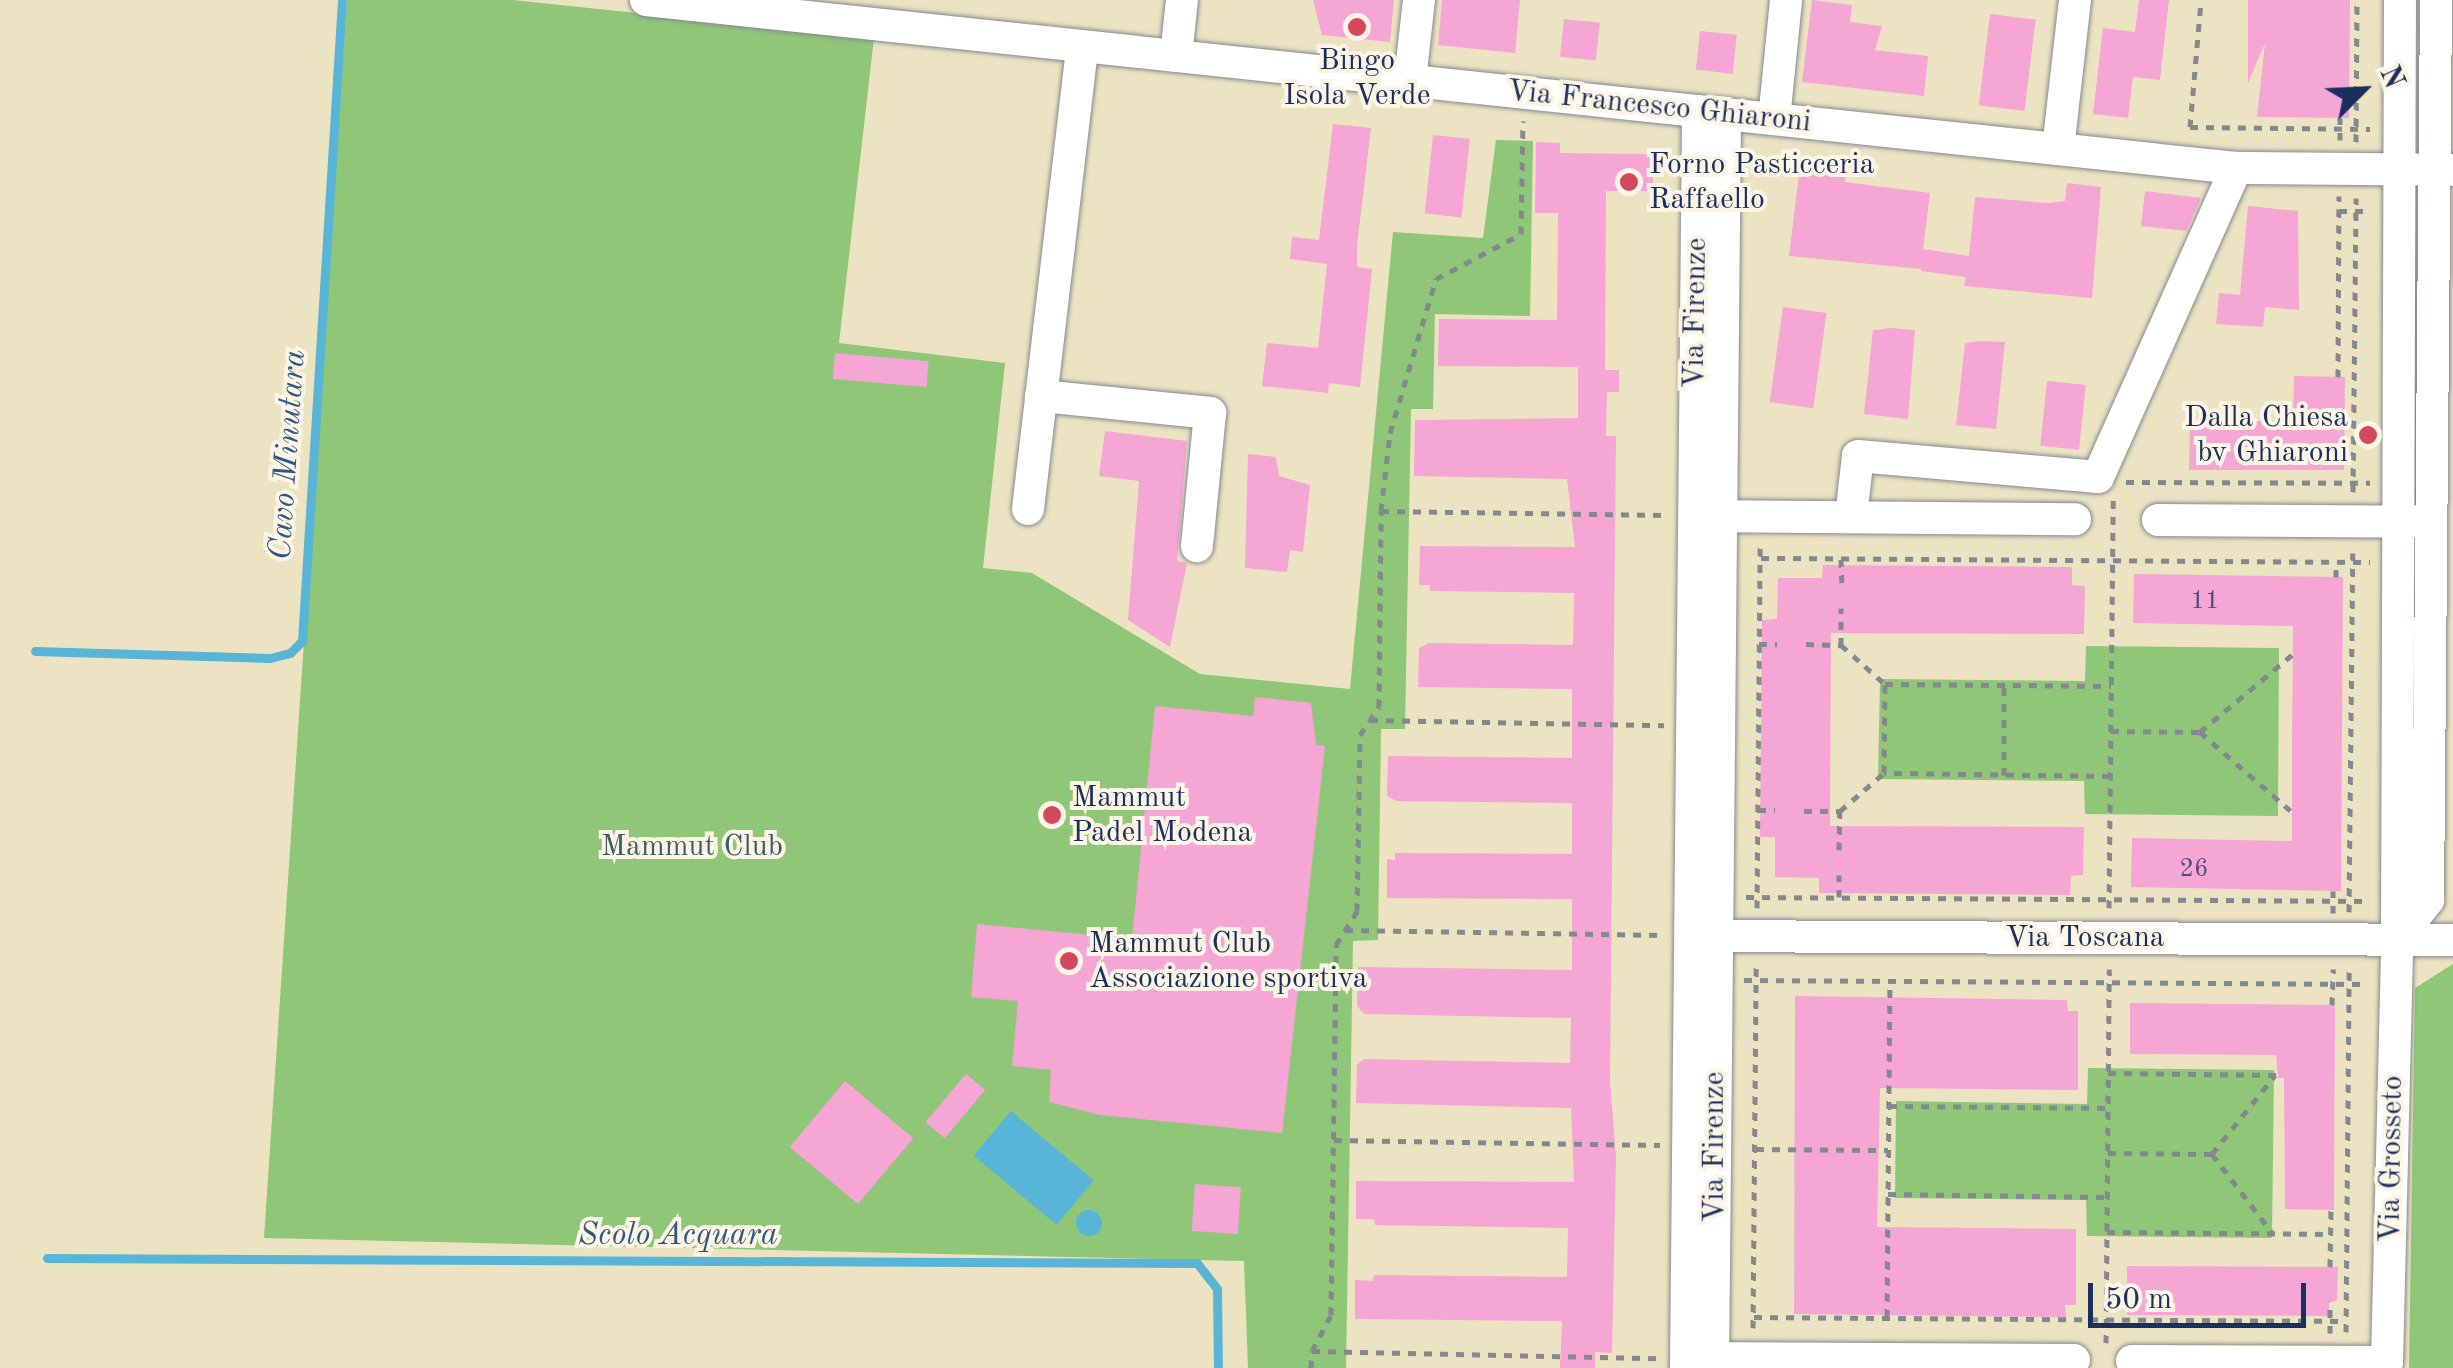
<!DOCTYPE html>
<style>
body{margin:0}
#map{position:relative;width:2453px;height:1368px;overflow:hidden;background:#ece3c2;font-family:"Old Standard TT",serif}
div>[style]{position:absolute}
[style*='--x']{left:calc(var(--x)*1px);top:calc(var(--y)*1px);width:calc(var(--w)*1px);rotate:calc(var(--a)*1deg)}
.green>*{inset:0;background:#8fc678}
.water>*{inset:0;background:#59b5d7;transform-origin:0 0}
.round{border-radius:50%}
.stream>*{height:9px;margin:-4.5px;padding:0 4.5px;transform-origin:4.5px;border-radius:4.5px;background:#59b5d7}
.building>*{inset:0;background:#f6a6d4;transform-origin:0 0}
.path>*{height:5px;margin-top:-2.5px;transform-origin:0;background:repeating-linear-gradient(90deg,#848990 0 8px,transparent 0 16px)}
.roads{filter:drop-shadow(0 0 2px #848990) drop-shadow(0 0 2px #848990)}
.minor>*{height:32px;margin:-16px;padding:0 16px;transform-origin:16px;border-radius:16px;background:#fff}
.dots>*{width:28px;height:28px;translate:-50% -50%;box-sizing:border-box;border:5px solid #fcf5e5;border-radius:50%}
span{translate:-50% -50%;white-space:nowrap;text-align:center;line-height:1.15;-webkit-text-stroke:8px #fcf5e5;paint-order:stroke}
.number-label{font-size:25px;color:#524d7c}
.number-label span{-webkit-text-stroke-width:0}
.poi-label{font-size:30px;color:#1b2f5e}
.left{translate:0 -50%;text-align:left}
.right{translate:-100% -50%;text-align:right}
.street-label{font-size:30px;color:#1b2f5e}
.park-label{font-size:30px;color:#3e5c66}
.water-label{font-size:32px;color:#2e5782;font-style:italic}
.north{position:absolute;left:2313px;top:40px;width:100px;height:100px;-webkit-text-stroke:8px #fcf5e5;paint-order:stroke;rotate:66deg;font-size:28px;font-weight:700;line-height:40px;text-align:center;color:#1b2f5e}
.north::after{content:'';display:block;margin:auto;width:35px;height:45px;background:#1b2f5e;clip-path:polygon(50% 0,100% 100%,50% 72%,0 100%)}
.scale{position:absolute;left:2088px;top:1283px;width:218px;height:45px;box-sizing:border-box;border:5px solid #1b2f5e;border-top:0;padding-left:12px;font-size:30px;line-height:35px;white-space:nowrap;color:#1b2f5e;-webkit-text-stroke:8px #fcf5e5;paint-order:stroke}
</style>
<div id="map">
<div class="green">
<i style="clip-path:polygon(347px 0,513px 0,874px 38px,839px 343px,1005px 363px,983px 568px,1032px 573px,1200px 674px,1350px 689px,1393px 232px,1483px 238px,1496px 140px,1533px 141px,1530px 316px,1435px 314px,1433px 409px,1411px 409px,1405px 729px,1381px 729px,1378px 940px,1353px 941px,1346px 1368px,1248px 1368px,1244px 1261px,264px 1238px)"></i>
<i style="clip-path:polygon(2086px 646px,2279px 648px,2278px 816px,2085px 814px,2084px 781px,1878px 779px,1880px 679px,2085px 681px)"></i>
<i style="clip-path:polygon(2453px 964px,2453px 1368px,2409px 1368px,2415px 988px)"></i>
<i style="clip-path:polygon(2088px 1068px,2274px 1070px,2272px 1238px,2087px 1236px,2086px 1200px,1895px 1198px,1896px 1101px,2087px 1104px)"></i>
</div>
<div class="water">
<i style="left:1011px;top:1111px;width:108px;height:58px;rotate:40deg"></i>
<i class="round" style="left:1076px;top:1210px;width:26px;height:26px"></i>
</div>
<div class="stream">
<i style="--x:35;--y:651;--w:235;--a:1.7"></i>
<i style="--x:270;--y:658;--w:21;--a:-14"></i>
<i style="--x:290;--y:653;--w:17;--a:-45"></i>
<i style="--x:302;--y:641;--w:642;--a:-86.43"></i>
<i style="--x:47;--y:1258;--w:1150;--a:0.25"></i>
<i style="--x:1197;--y:1263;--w:33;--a:52"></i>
<i style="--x:1217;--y:1289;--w:79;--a:89.3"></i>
</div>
<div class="building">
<i style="clip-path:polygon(1313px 0,1394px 0,1390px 42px,1322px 35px)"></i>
<i style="clip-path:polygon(1442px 0,1520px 0,1515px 53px,1438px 45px)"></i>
<i style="clip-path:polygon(1812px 0,1852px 5px,1850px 22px,1882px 26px,1875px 50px,1928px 56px,1924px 96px,1802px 82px)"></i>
<i style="clip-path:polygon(2139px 0,2169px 0,2160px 80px,2133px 77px,2128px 118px,2093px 114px,2103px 28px,2135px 32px)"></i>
<i style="clip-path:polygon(2248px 0,2350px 0,2349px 118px,2257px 117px,2265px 43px,2248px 83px)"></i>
<i style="left:1990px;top:14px;width:46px;height:92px;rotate:7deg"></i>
<i style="left:1564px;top:19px;width:36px;height:38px;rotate:6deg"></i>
<i style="left:1700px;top:31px;width:37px;height:39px;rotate:6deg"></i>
<i style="clip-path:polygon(1333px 124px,1371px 128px,1357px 246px,1357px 267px,1372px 269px,1360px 387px,1329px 383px,1328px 393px,1262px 386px,1267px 343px,1318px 348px,1327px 264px,1290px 259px,1292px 237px,1319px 240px)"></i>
<i style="left:1433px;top:135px;width:37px;height:79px;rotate:6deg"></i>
<i style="clip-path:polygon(1536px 142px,1560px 143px,1560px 153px,1653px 154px,1653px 191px,1606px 191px,1605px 370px,1619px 370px,1619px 392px,1607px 392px,1606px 436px,1616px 436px,1610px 1081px,1616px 1157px,1612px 1353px,1595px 1352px,1595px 1368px,1560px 1368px,1562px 1321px,1355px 1319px,1355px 1280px,1373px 1281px,1374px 1275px,1567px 1277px,1568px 1228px,1375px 1225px,1374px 1219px,1356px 1219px,1356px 1181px,1574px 1182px,1571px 1108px,1356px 1103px,1357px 1065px,1364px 1059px,1570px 1063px,1571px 1018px,1364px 1014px,1357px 1006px,1358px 967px,1572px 970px,1572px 899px,1387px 898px,1387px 859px,1395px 860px,1395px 853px,1572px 854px,1572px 803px,1396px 801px,1387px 796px,1388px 756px,1572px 758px,1572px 689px,1418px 687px,1419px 648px,1429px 643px,1573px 645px,1574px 593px,1430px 591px,1430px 585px,1419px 585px,1420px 546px,1575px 547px,1567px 479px,1414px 476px,1415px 420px,1578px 418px,1578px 367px,1438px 366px,1439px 319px,1557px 320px,1558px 213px,1535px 213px)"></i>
<i style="clip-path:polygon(1800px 166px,1846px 171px,1845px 182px,1930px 193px,1923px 249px,1969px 256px,1975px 197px,2048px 203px,2065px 201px,2067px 183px,2101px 187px,2092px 298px,1964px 286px,1966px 277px,1921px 271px,1922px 262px,1921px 269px,1789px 256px)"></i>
<i style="clip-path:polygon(2145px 191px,2201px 198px,2186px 231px,2141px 226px)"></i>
<i style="clip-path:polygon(2248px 206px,2298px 211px,2299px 310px,2265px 307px,2263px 327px,2216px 324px,2219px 293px,2240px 295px)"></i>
<i style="left:1783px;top:307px;width:44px;height:96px;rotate:8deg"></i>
<i style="clip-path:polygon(1891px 328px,1915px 330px,1908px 419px,1864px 414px,1873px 330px)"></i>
<i style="clip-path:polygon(1981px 341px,2005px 342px,1996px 429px,1956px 425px,1965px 343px)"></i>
<i style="left:835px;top:353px;width:94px;height:26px;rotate:5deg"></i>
<i style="clip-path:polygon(2294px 376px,2345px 377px,2344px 470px,2189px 470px,2190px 421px,2293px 421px)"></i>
<i style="left:2047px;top:381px;width:39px;height:65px;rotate:6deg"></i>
<i style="clip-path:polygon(1105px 431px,1187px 441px,1177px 561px,1187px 563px,1170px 647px,1128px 620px,1139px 481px,1099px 476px)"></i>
<i style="clip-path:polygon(1248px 454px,1276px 457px,1279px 476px,1310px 485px,1303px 552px,1290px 550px,1287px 572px,1245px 568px)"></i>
<i style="clip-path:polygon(1823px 565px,2072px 567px,2072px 585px,2085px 586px,2084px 634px,1831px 633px,1830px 826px,2084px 827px,2083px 875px,2071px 876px,2070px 895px,1819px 893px,1819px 878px,1775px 877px,1775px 837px,1760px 837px,1762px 620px,1777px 619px,1778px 578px,1822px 578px)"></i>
<i style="clip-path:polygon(2134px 574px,2343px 577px,2341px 891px,2131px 887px,2132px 838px,2292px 841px,2292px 737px,2293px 626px,2133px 623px)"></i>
<i style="clip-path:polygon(1255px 697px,1311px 703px,1316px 745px,1325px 746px,1282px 1133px,1100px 1115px,1049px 1102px,1051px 1070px,1012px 1066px,1018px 1001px,971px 997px,977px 924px,1132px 939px,1155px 706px,1253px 716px)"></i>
<i style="clip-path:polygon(1795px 996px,2067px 1000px,2068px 1011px,2078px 1011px,2078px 1090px,1880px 1088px,1877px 1227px,2076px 1229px,2076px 1305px,2065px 1305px,2066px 1317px,1794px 1314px)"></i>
<i style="clip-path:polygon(2130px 1003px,2335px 1005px,2334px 1210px,2285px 1209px,2284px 1078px,2278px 1078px,2276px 1055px,2130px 1054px)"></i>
<i style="left:966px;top:1074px;width:25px;height:63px;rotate:40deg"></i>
<i style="left:845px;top:1081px;width:89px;height:86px;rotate:40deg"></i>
<i style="left:1195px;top:1184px;width:46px;height:47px;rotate:4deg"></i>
<i style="clip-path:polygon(2127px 1266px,2338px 1267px,2337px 1301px,2329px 1301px,2329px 1316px,2127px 1315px)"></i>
</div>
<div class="path">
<i style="--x:2190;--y:127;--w:180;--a:0.6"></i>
<i style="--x:2190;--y:127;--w:127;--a:-85"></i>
<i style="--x:2340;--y:140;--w:22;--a:-90"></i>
<i style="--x:2356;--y:142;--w:142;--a:-89.6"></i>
<i style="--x:2339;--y:211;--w:31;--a:0"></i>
<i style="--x:2338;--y:377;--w:181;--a:-89.7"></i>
<i style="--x:2126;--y:482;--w:244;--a:0.2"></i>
<i style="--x:2353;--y:492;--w:294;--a:-89.4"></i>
<i style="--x:1381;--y:511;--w:282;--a:0.8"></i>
<i style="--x:1761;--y:558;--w:609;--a:0.38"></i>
<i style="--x:1841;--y:559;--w:24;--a:88"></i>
<i style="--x:2336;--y:577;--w:14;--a:-90"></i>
<i style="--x:1759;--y:644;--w:18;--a:0"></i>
<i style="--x:1806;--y:644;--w:35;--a:2"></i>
<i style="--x:1841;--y:645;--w:57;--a:41.5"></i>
<i style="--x:1841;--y:645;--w:37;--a:-90"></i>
<i style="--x:1370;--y:720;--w:294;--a:1"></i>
<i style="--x:2111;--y:731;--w:89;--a:0.6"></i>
<i style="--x:2200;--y:732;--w:122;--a:41"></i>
<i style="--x:2200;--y:732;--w:121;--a:-40"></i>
<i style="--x:2004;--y:775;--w:90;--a:-90"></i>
<i style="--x:2110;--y:776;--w:226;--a:-179.2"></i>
<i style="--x:1884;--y:773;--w:89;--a:-89.4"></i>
<i style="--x:1885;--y:684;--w:226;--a:0.5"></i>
<i style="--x:1758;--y:810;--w:17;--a:0"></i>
<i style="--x:1804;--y:811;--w:36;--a:0"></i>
<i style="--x:1840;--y:811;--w:58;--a:-40.8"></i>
<i style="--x:1839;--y:850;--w:39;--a:-89"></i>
<i style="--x:1746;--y:897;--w:624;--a:0.37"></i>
<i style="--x:1839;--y:897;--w:22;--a:-90"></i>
<i style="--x:1757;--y:908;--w:364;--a:-89.5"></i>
<i style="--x:2109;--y:908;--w:409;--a:-89.4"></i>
<i style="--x:2349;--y:912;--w:359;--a:-89.4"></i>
<i style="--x:2333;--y:913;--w:22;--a:-90"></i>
<i style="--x:1345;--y:930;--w:317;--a:0.9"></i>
<i style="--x:1744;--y:980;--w:624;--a:0.37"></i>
<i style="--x:2332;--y:1005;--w:36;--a:-88"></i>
<i style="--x:2108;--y:1073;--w:170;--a:0.7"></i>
<i style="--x:1889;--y:1106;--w:219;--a:0.5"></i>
<i style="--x:1334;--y:1140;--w:326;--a:0.9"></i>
<i style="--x:1756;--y:1149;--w:132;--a:0.4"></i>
<i style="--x:2108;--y:1153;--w:104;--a:0.6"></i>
<i style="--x:2212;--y:1154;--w:101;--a:-51.4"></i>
<i style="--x:2212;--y:1154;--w:101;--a:52.7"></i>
<i style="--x:1888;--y:1194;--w:219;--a:0.8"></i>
<i style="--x:2107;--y:1232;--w:223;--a:0.5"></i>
<i style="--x:2330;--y:1267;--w:57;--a:-89"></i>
<i style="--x:1754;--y:1317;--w:592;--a:0.39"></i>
<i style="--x:1887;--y:1317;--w:336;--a:-89.5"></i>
<i style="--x:1753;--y:1328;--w:364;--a:-89.5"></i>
<i style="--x:2346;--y:1332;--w:364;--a:-89.5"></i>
<i style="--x:2330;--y:1333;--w:32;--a:-90"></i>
<i style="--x:2106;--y:1343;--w:374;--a:-89.5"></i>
<i style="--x:1312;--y:1351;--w:346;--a:1.2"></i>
<i style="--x:1311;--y:1368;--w:17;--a:-87"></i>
<i style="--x:1312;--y:1351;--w:41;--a:-62.2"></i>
<i style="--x:1331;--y:1315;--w:370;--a:-89.2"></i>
<i style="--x:1336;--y:945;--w:40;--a:-58"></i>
<i style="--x:1357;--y:911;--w:176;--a:-89"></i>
<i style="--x:1360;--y:735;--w:34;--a:-56"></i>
<i style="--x:1379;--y:707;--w:196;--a:-89.4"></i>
<i style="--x:1381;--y:511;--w:79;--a:-83.4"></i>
<i style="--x:1390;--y:433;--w:161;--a:-73.4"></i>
<i style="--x:1436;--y:279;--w:96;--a:-27.9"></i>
<i style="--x:1521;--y:234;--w:113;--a:-89"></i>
</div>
<div class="roads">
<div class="minor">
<i style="--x:646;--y:0;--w:1599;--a:6.03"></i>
<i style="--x:2236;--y:168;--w:217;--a:0.5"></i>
<i style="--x:1176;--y:56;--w:56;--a:-83.9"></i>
<i style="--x:1410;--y:80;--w:81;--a:-83.6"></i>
<i style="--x:1774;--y:119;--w:120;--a:-84.2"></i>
<i style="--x:2058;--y:149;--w:150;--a:-83.5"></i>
<i style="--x:1041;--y:396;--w:170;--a:5.7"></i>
<i style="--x:1210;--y:413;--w:134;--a:95.6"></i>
<i style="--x:1028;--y:509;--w:466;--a:-83.3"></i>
<i style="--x:1699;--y:516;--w:376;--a:0.5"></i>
<i style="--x:1851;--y:517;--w:61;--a:-83.5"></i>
<i style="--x:1858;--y:456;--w:241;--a:5"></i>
<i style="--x:2098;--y:477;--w:338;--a:-65.9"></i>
<i style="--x:2158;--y:520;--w:261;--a:0.4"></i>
<i style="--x:1698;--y:936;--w:755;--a:0.3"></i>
<i style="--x:2397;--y:940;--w:51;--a:-52.2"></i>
<i style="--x:2428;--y:900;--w:900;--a:-89.49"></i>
<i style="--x:1693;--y:1358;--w:381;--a:0.3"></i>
<i style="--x:2132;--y:1361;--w:255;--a:0.2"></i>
<i style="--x:2387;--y:1362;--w:422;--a:-88.6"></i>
<i style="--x:2397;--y:940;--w:940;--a:-89.82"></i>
<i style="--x:1686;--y:1368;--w:1257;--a:-89.45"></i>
<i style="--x:1713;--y:1368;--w:1254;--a:-89.45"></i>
</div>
</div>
<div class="dots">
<i style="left:1357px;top:27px;background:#d1495b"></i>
<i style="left:1629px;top:182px;background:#d1495b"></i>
<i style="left:2368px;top:435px;background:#d1495b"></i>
<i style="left:1052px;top:815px;background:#d1495b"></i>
<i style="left:1069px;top:961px;background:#d1495b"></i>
</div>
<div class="number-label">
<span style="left:2205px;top:602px">11</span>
<span style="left:2194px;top:870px">26</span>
</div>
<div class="poi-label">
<span style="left:1357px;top:78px">Bingo<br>Isola Verde</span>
<span class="left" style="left:1649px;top:182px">Forno Pasticceria<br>Raffaello</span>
<span class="right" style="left:2348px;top:435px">Dalla Chiesa<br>bv Ghiaroni</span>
<span class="left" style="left:1072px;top:815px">Mammut<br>Padel Modena</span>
<span class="left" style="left:1089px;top:961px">Mammut Club<br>Associazione sportiva</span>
</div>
<div class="street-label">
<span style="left:1659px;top:107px;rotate:6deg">Via Francesco Ghiaroni</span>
<span style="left:1696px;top:313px;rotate:-89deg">Via Firenze</span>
<span style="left:2085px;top:938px">Via Toscana</span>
<span style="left:1715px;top:1147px;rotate:-90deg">Via Firenze</span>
<span style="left:2392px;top:1159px;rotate:-89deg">Via Grosseto</span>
</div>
<div class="park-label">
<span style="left:692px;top:847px">Mammut Club</span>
</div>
<div class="water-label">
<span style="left:289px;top:455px;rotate:-86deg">Cavo Minutara</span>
<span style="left:678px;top:1236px">Scolo Acquara</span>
</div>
<div class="north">N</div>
<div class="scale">50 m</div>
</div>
